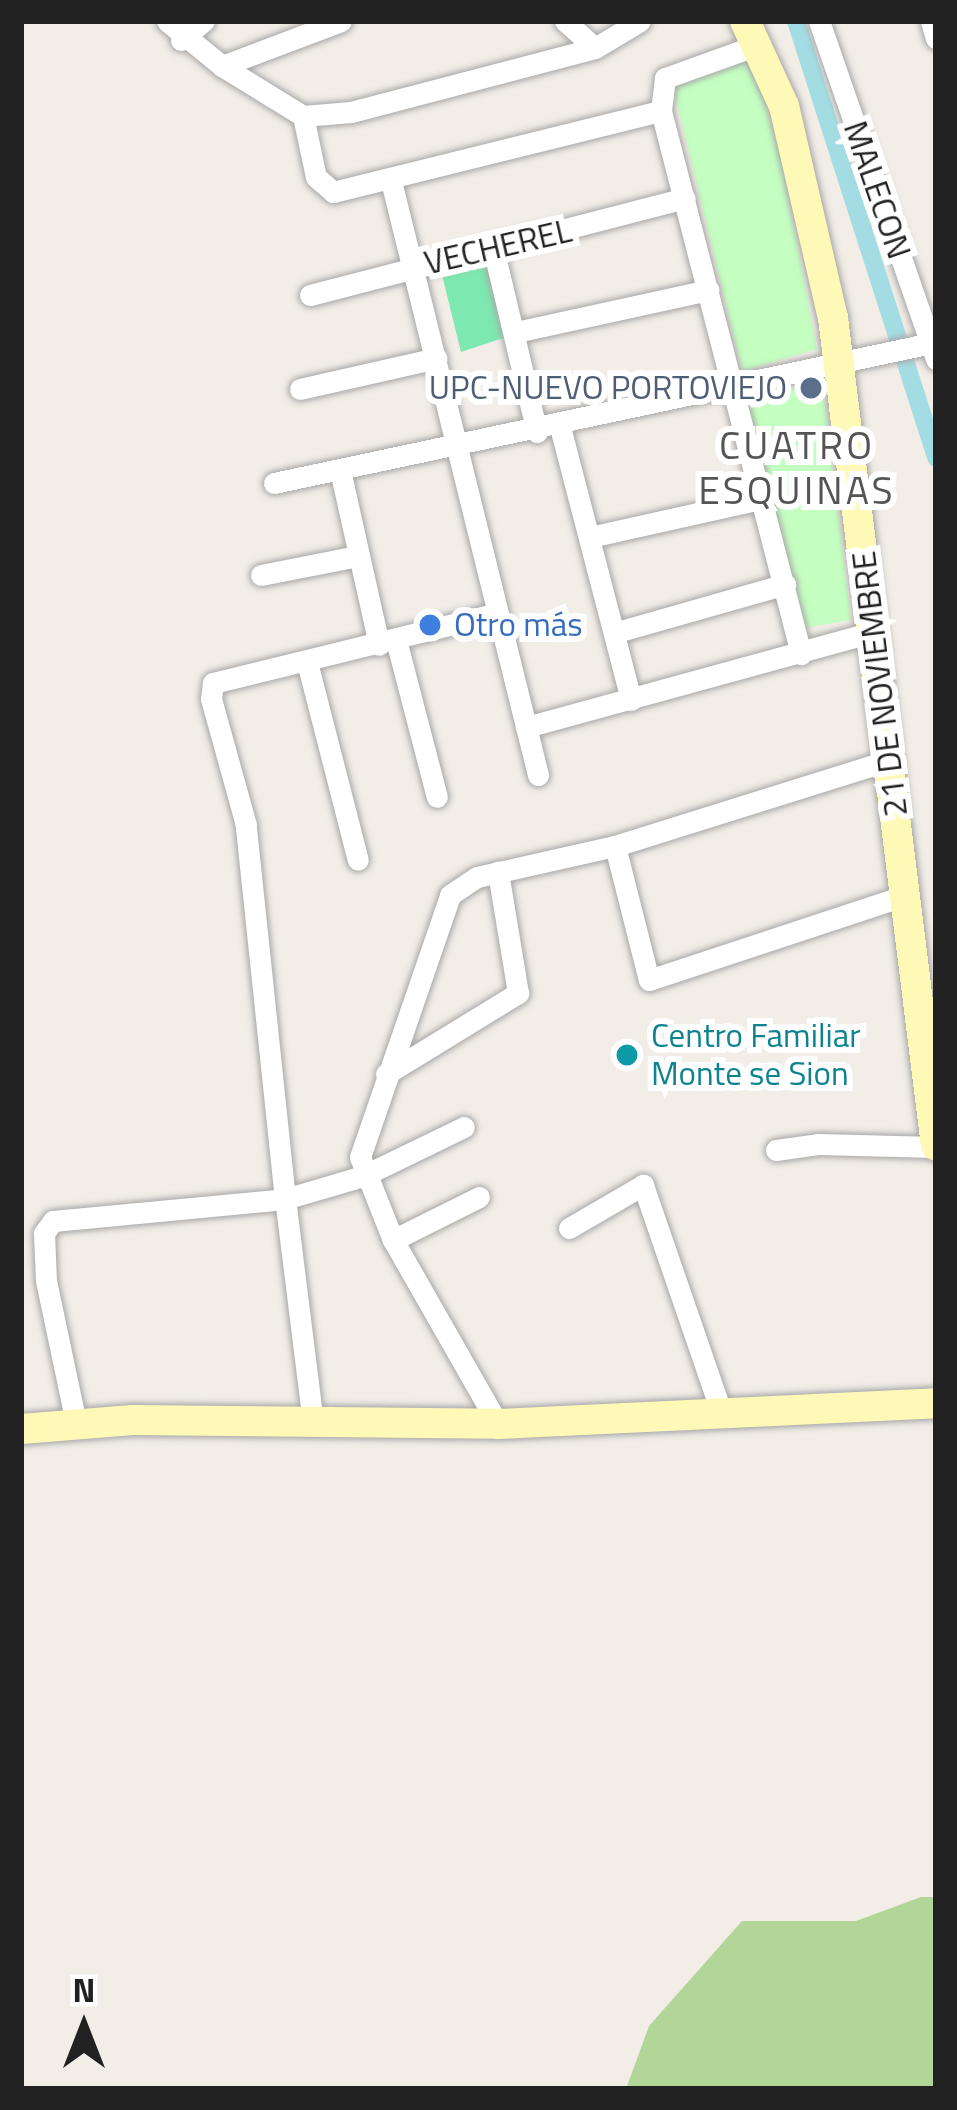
<!DOCTYPE html>
<meta charset="utf-8">
<style>
body{margin:0}
#map{position:relative;width:957px;height:2110px;overflow:hidden;background:#f2ede7;font-family:"Titillium Web",sans-serif}
div>[style]{position:absolute}
[style*='--x']{left:calc(var(--x)*1px);top:calc(var(--y)*1px);width:calc(var(--w)*1px);rotate:calc(var(--a)*1deg)}
.forest>*{inset:0;background:#b2d598}
.park>*{inset:0;background:#c4ffc1}
.pitch>*{inset:0;background:#7ee8b1}
.canal>*{height:18px;margin:-9px;padding:0 9px;transform-origin:9px;border-radius:9px;background:#a3dde3}
.roads{filter:drop-shadow(0 0 3px #a8a8a8) drop-shadow(0 0 3px #a8a8a8)}
.street>*{height:21px;margin:-10.5px;padding:0 10.5px;transform-origin:10.5px;border-radius:10.5px;background:#fff}
.secondary>*{height:30px;margin:-15px;padding:0 15px;transform-origin:15px;border-radius:15px;background:#fff9b8}
.dots>*{width:33px;height:33px;translate:-50% -50%;box-sizing:border-box;border:6px solid #fff;border-radius:50%}
span{translate:-50% -50%;white-space:nowrap;text-align:center;line-height:1.15;-webkit-text-stroke:12px #fff;paint-order:stroke}
.street-label{font-size:33px;color:#212121}
.service-label{font-size:33px;color:#4e5e75}
.right{translate:-100% -50%;text-align:right}
.shop-label{font-size:33px;color:#366cbe}
.left{translate:0 -50%;text-align:left}
.culture-label{font-size:33px;color:#0d838f}
.quarter-label{font-size:39px;color:#545454;letter-spacing:3px}
.frame{position:absolute;inset:0;border:24px solid #212121;pointer-events:none}
.north{position:absolute;left:24px;top:1966px;width:120px;height:120px;-webkit-text-stroke:9px #fff;paint-order:stroke;rotate:0deg;font-size:33px;font-weight:700;line-height:48px;text-align:center;color:#212121}
.north::after{content:'';display:block;margin:auto;width:42px;height:54px;background:#212121;clip-path:polygon(50% 0,100% 100%,50% 72%,0 100%)}
</style>
<div id="map">
<div class="forest">
<i style="clip-path:polygon(921px 1897px,936px 1897px,936px 2089px,626px 2089px,649px 2026px,742px 1921px,856px 1921px)"></i>
</div>
<div class="park">
<i style="clip-path:polygon(753px 58px,781px 158px,817px 349px,742px 371px,672px 83px)"></i>
<i style="clip-path:polygon(816px 382px,823px 385px,851px 620px,803px 628px,737px 402px)"></i>
</div>
<div class="pitch">
<i style="clip-path:polygon(490px 263px,515px 334px,461px 352px,442px 275px)"></i>
</div>
<div class="canal">
<i style="--x:796;--y:21;--w:459;--a:72.2"></i>
</div>
<div class="roads">
<div class="street">
<i style="--x:167;--y:21;--w:71;--a:39.3"></i>
<i style="--x:222;--y:66;--w:127;--a:-20.7"></i>
<i style="--x:565;--y:21;--w:40;--a:42"></i>
<i style="--x:819;--y:21;--w:358;--a:70.9"></i>
<i style="--x:931;--y:21;--w:18;--a:74"></i>
<i style="--x:181;--y:40;--w:30;--a:-40"></i>
<i style="--x:760;--y:44;--w:101;--a:160.3"></i>
<i style="--x:665;--y:78;--w:33;--a:97"></i>
<i style="--x:661;--y:111;--w:561;--a:75.54"></i>
<i style="--x:222;--y:66;--w:95;--a:31.7"></i>
<i style="--x:303;--y:116;--w:62;--a:78"></i>
<i style="--x:316;--y:177;--w:23;--a:41"></i>
<i style="--x:333;--y:192;--w:338;--a:-13.9"></i>
<i style="--x:303;--y:116;--w:48;--a:-4.8"></i>
<i style="--x:351;--y:112;--w:252;--a:-14.7"></i>
<i style="--x:595;--y:48;--w:52;--a:-31"></i>
<i style="--x:391;--y:181;--w:612;--a:76.1"></i>
<i style="--x:494;--y:252;--w:185;--a:76.6"></i>
<i style="--x:310;--y:295;--w:387;--a:-14.5"></i>
<i style="--x:516;--y:332;--w:197;--a:-12.3"></i>
<i style="--x:300;--y:389;--w:140;--a:-12.8"></i>
<i style="--x:560;--y:427;--w:282;--a:75.4"></i>
<i style="--x:340;--y:470;--w:179;--a:77.4"></i>
<i style="--x:274;--y:483;--w:677;--a:-12.02"></i>
<i style="--x:590;--y:537;--w:178;--a:-12.6"></i>
<i style="--x:261;--y:575;--w:99;--a:-11.1"></i>
<i style="--x:617;--y:632;--w:175;--a:-15.9"></i>
<i style="--x:396;--y:640;--w:162;--a:75.4"></i>
<i style="--x:307;--y:662;--w:204;--a:75.6"></i>
<i style="--x:526;--y:727;--w:361;--a:-15.3"></i>
<i style="--x:615;--y:846;--w:138;--a:75.8"></i>
<i style="--x:649;--y:980;--w:271;--a:-18.3"></i>
<i style="--x:386;--y:1074;--w:155;--a:-31.5"></i>
<i style="--x:518;--y:993;--w:123;--a:-99.4"></i>
<i style="--x:776;--y:1150;--w:42;--a:-8.1"></i>
<i style="--x:818;--y:1144;--w:118;--a:1.5"></i>
<i style="--x:569;--y:1228;--w:86;--a:-30.2"></i>
<i style="--x:643;--y:1185;--w:242;--a:71"></i>
<i style="--x:393;--y:1240;--w:96;--a:-26.6"></i>
<i style="--x:76;--y:1423;--w:145;--a:-101.9"></i>
<i style="--x:46;--y:1281;--w:48;--a:-92.4"></i>
<i style="--x:44;--y:1233;--w:15;--a:-53"></i>
<i style="--x:53;--y:1221;--w:233;--a:-5.4"></i>
<i style="--x:285;--y:1199;--w:376;--a:-96"></i>
<i style="--x:246;--y:825;--w:131;--a:-105.5"></i>
<i style="--x:211;--y:699;--w:16;--a:-83"></i>
<i style="--x:213;--y:683;--w:293;--a:-13.8"></i>
<i style="--x:313;--y:1423;--w:226;--a:-97.1"></i>
<i style="--x:285;--y:1199;--w:81;--a:-16.4"></i>
<i style="--x:363;--y:1176;--w:112;--a:-25.9"></i>
<i style="--x:498;--y:1424;--w:212;--a:-119.7"></i>
<i style="--x:393;--y:1240;--w:89;--a:-111.7"></i>
<i style="--x:360;--y:1157;--w:277;--a:-71"></i>
<i style="--x:450;--y:895;--w:32;--a:-34"></i>
<i style="--x:477;--y:877;--w:141;--a:-12.7"></i>
<i style="--x:615;--y:846;--w:288;--a:-17.4"></i>
</div>
<div class="secondary">
<i style="--x:745;--y:21;--w:94;--a:65.4"></i>
<i style="--x:784;--y:106;--w:218;--a:77"></i>
<i style="--x:833;--y:318;--w:834;--a:82.91"></i>
<i style="--x:21;--y:1429;--w:112;--a:-4.6"></i>
<i style="--x:133;--y:1420;--w:365;--a:0.6"></i>
<i style="--x:498;--y:1424;--w:439;--a:-2.7"></i>
</div>
</div>
<div class="dots">
<i style="left:811px;top:388px;background:#5c6f8a"></i>
<i style="left:430px;top:625px;background:#3f7fe0"></i>
<i style="left:627px;top:1055px;background:#0f9aa8"></i>
</div>
<div class="street-label">
<span style="left:877px;top:190px;rotate:71deg">MALECON</span>
<span style="left:498px;top:247px;rotate:-13deg">VECHEREL</span>
<span style="left:880px;top:684px;rotate:-97deg">21 DE NOVIEMBRE</span>
</div>
<div class="service-label">
<span class="right" style="left:787px;top:388px">UPC-NUEVO PORTOVIEJO</span>
</div>
<div class="shop-label">
<span class="left" style="left:454px;top:625px">Otro más</span>
</div>
<div class="culture-label">
<span class="left" style="left:651px;top:1055px">Centro Familiar<br>Monte se Sion</span>
</div>
<div class="quarter-label">
<span style="left:797px;top:468px">CUATRO<br>ESQUINAS</span>
</div>
<div class="frame"></div>
<div class="north">N</div>
</div>
